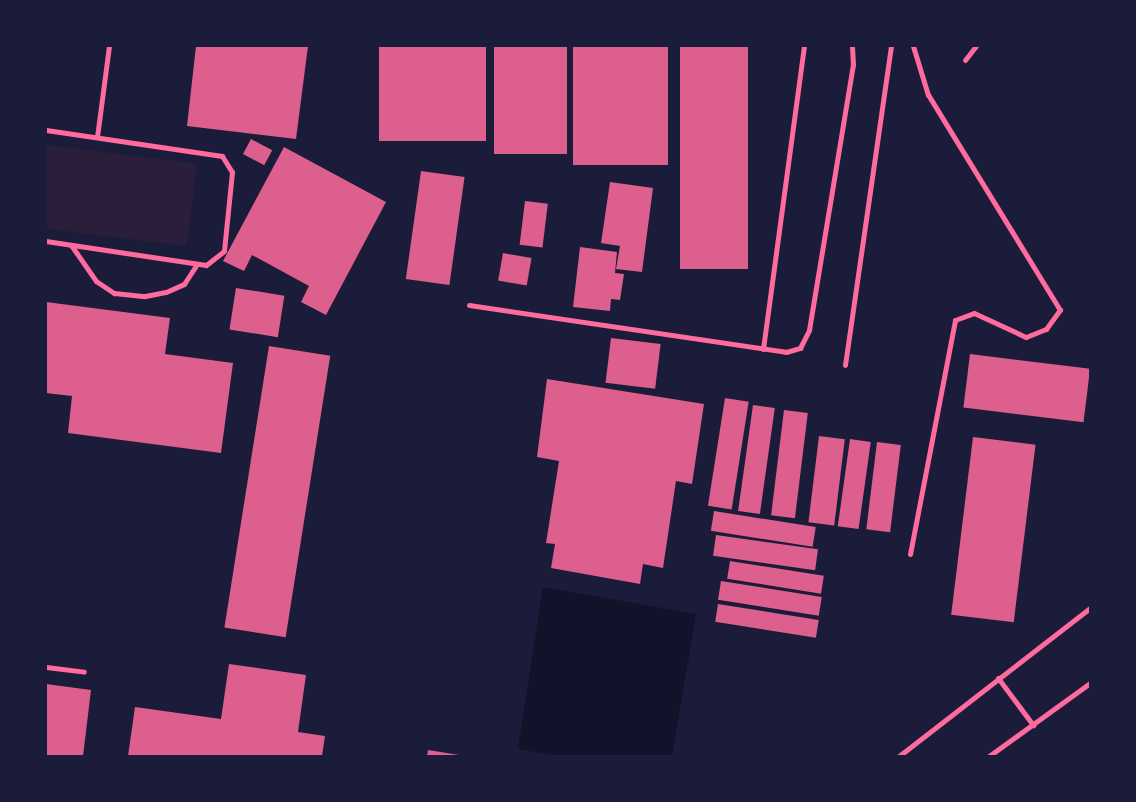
<!DOCTYPE html>
<style>
body{margin:0}
#map{position:relative;width:1136px;height:802px;overflow:hidden;background:#1b1b3a;font-family:"PT Sans",sans-serif}
div>[style]{position:absolute}
[style*='--x']{left:calc(var(--x)*1px);top:calc(var(--y)*1px);width:calc(var(--w)*1px);rotate:calc(var(--a)*1deg)}
.green>*{inset:0;background:#2a1e3b;transform-origin:0 0}
.water>*{inset:0;background:#12122b}
.building>*{inset:0;background:#dd5f8e;transform-origin:0 0}
.service>*{height:5px;margin:-2.5px;padding:0 2.5px;transform-origin:2.5px;border-radius:2.5px;background:#ff6b9d}
span{translate:-50% -50%;white-space:nowrap;text-align:center;line-height:1.15;-webkit-text-stroke:6px #1b1b3a;paint-order:stroke}
.frame{position:absolute;inset:0;border:47px solid #1b1b3a;pointer-events:none}
</style>
<div id="map">
<div class="green">
<i style="left:46px;top:145px;width:152px;height:83px;rotate:7deg"></i>
</div>
<div class="water">
<i style="clip-path:polygon(543px 587px,696px 614px,672px 756px,559px 756px,518px 749px)"></i>
</div>
<div class="building">
<i style="clip-path:polygon(196px 46px,308px 46px,296px 139px,187px 126px)"></i>
<i style="left:379px;top:46px;width:107px;height:95px"></i>
<i style="left:494px;top:46px;width:73px;height:108px"></i>
<i style="left:573px;top:46px;width:95px;height:119px"></i>
<i style="left:680px;top:46px;width:68px;height:223px"></i>
<i style="left:251px;top:139px;width:24px;height:17px;rotate:28deg"></i>
<i style="clip-path:polygon(284px 147px,386px 202px,326px 315px,301px 302px,309px 286px,252px 255px,244px 271px,223px 261px)"></i>
<i style="left:421px;top:171px;width:44px;height:109px;rotate:8deg"></i>
<i style="clip-path:polygon(610px 182px,653px 188px,642px 272px,616px 269px,620px 246px,601px 243px)"></i>
<i style="left:525px;top:201px;width:23px;height:44px;rotate:7deg"></i>
<i style="clip-path:polygon(580px 247px,617px 252px,615px 273px,624px 274px,620px 300px,611px 299px,610px 311px,573px 307px)"></i>
<i style="left:503px;top:253px;width:29px;height:28px;rotate:10deg"></i>
<i style="left:236px;top:288px;width:49px;height:42px;rotate:9deg"></i>
<i style="clip-path:polygon(46px 302px,170px 318px,165px 354px,233px 363px,221px 453px,68px 433px,72px 396px,46px 393px)"></i>
<i style="left:611px;top:338px;width:50px;height:45px;rotate:7deg"></i>
<i style="left:269px;top:346px;width:62px;height:285px;rotate:9deg"></i>
<i style="left:970px;top:354px;width:121px;height:54px;rotate:7deg"></i>
<i style="clip-path:polygon(547px 379px,704px 404px,692px 484px,676px 481px,663px 568px,643px 564px,640px 584px,551px 568px,555px 544px,546px 543px,559px 461px,537px 457px)"></i>
<i style="left:725px;top:398px;width:24px;height:109px;rotate:9deg"></i>
<i style="left:753px;top:405px;width:22px;height:107px;rotate:8deg"></i>
<i style="left:784px;top:410px;width:24px;height:106px;rotate:7deg"></i>
<i style="left:819px;top:436px;width:26px;height:87px;rotate:7deg"></i>
<i style="left:973px;top:437px;width:63px;height:179px;rotate:7deg"></i>
<i style="left:850px;top:439px;width:21px;height:88px;rotate:8deg"></i>
<i style="left:877px;top:442px;width:24px;height:88px;rotate:7deg"></i>
<i style="left:714px;top:511px;width:103px;height:20px;rotate:9deg"></i>
<i style="left:716px;top:535px;width:103px;height:21px;rotate:8deg"></i>
<i style="left:730px;top:561px;width:95px;height:18px;rotate:9deg"></i>
<i style="left:721px;top:581px;width:102px;height:19px;rotate:9deg"></i>
<i style="left:718px;top:604px;width:102px;height:18px;rotate:9deg"></i>
<i style="clip-path:polygon(229px 664px,306px 675px,298px 732px,325px 736px,322px 756px,128px 756px,135px 707px,221px 719px)"></i>
<i style="clip-path:polygon(46px 684px,91px 690px,83px 756px,46px 756px)"></i>
<i style="clip-path:polygon(428px 750px,459px 755px,458px 756px,427px 756px)"></i>
</div>
<div class="service">
<i style="--x:965;--y:60;--w:18;--a:-52"></i>
<i style="--x:46;--y:130;--w:178;--a:8.4"></i>
<i style="--x:222;--y:156;--w:19;--a:58"></i>
<i style="--x:232;--y:172;--w:79;--a:95.8"></i>
<i style="--x:224;--y:251;--w:23;--a:142"></i>
<i style="--x:206;--y:265;--w:162;--a:-171.5"></i>
<i style="--x:97;--y:137;--w:92;--a:-82.5"></i>
<i style="--x:71;--y:245;--w:44;--a:55.2"></i>
<i style="--x:96;--y:281;--w:22;--a:34"></i>
<i style="--x:114;--y:293;--w:31;--a:6"></i>
<i style="--x:145;--y:296;--w:21;--a:-11"></i>
<i style="--x:166;--y:292;--w:20;--a:-24"></i>
<i style="--x:184;--y:284;--w:24;--a:-57"></i>
<i style="--x:469;--y:305;--w:320;--a:8.4"></i>
<i style="--x:786;--y:352;--w:15;--a:-16"></i>
<i style="--x:800;--y:348;--w:20;--a:-63"></i>
<i style="--x:809;--y:330;--w:269;--a:-80.6"></i>
<i style="--x:853;--y:65;--w:19;--a:-93"></i>
<i style="--x:763;--y:349;--w:306;--a:-82.3"></i>
<i style="--x:845;--y:365;--w:322;--a:-81.8"></i>
<i style="--x:910;--y:554;--w:238;--a:-79.1"></i>
<i style="--x:955;--y:320;--w:20;--a:-20"></i>
<i style="--x:974;--y:313;--w:57;--a:24.8"></i>
<i style="--x:1026;--y:337;--w:22;--a:-22"></i>
<i style="--x:1046;--y:329;--w:24;--a:-54"></i>
<i style="--x:1060;--y:310;--w:252;--a:-121.5"></i>
<i style="--x:928;--y:95;--w:51;--a:-107"></i>
<i style="--x:46;--y:667;--w:38;--a:7"></i>
<i style="--x:998;--y:678;--w:59;--a:53.3"></i>
<i style="--x:899;--y:756;--w:242;--a:-37.8"></i>
<i style="--x:989;--y:756;--w:125;--a:-35.9"></i>
</div>
<div class="frame"></div>
</div>
